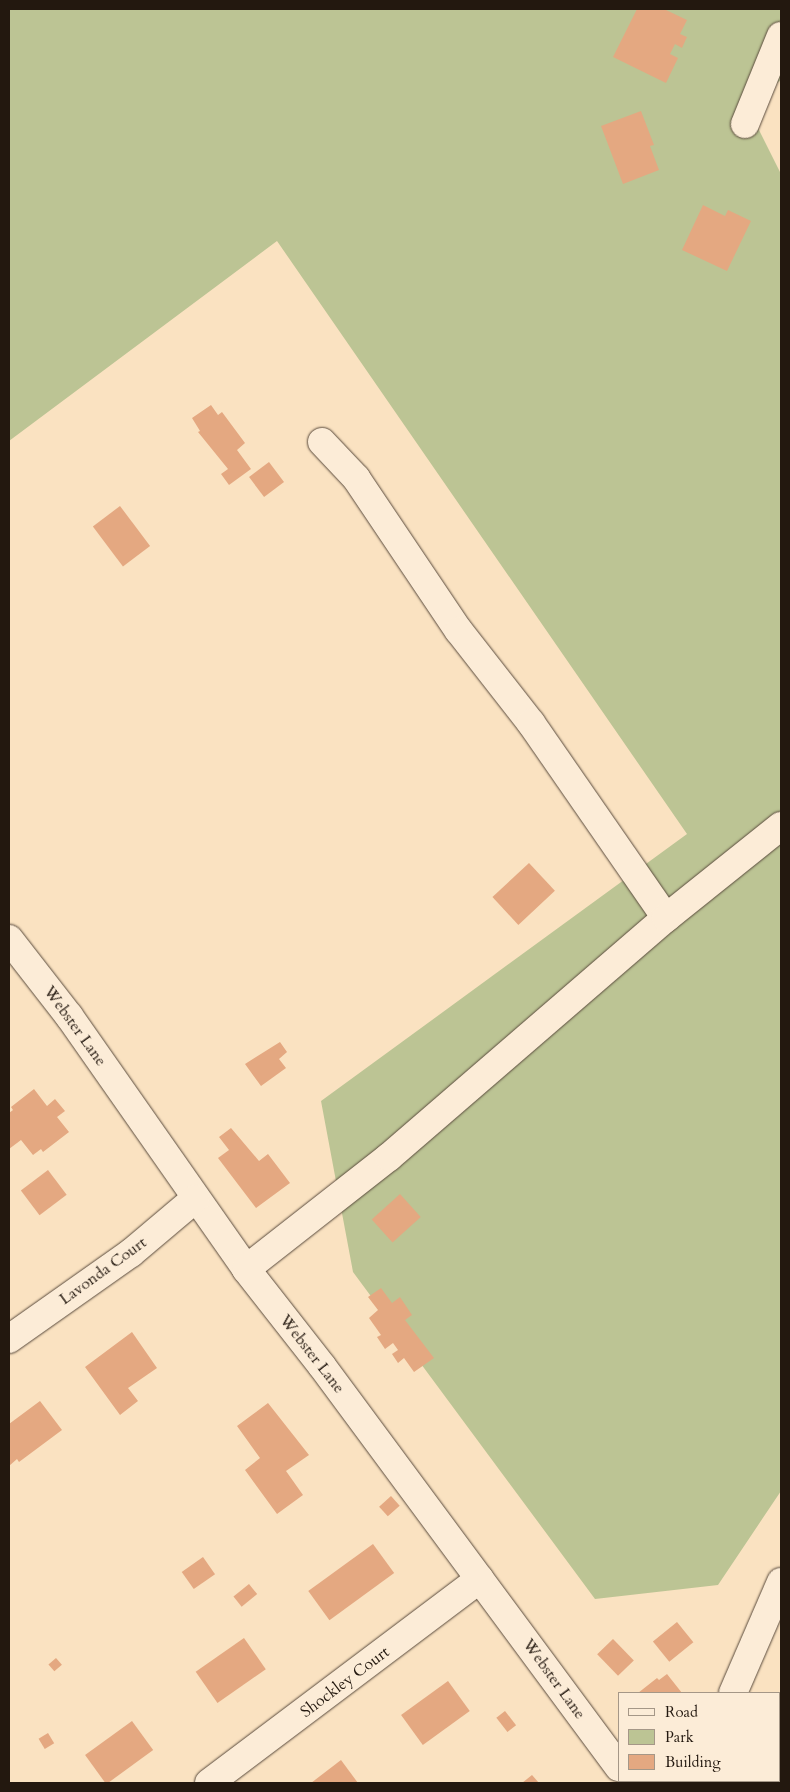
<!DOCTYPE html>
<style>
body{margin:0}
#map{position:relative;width:790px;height:1792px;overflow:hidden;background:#fae2c1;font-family:Cardo,serif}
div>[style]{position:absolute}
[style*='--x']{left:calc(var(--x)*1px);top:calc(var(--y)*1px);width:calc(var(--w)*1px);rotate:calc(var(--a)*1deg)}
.green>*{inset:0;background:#bcc494}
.building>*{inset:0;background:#e4a881;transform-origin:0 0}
.roads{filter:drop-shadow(0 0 1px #594a3c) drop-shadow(0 0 1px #594a3c)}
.street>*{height:28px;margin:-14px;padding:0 14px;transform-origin:14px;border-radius:14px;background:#fcecd7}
span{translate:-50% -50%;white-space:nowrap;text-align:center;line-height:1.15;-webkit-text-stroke:4px #fcecd7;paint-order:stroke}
.street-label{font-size:16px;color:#23180f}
.frame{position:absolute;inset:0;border:10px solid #23180f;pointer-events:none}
.legend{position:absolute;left:618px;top:1692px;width:162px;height:90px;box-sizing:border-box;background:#fcecd7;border:1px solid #a59787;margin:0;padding:6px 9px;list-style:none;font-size:15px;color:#23180f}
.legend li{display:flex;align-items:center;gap:10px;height:25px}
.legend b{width:25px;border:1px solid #a59787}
</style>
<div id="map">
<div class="green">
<i style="clip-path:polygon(9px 9px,781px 9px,781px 80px,747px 106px,781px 174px,781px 1491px,718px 1585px,595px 1599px,353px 1272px,321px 1101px,687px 834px,277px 241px,9px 441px)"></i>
</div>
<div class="building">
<i style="clip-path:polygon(637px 9px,664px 9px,687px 20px,680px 34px,687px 37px,682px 48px,675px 44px,670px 54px,678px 58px,666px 83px,613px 57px)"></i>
<i style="clip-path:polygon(641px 111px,654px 145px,650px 146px,659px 170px,623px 184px,601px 126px)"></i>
<i style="clip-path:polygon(703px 205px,725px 216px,728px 210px,751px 221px,727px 271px,682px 250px)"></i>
<i style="clip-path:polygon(211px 405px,218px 415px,222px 412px,245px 443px,237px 450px,251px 469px,229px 485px,221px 474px,228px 469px,198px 432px,200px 431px,192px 418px)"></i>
<i style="left:269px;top:462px;width:25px;height:25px;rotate:53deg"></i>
<i style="left:120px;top:506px;width:50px;height:34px;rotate:53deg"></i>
<i style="left:529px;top:863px;width:38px;height:50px;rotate:47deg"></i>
<i style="clip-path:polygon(280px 1042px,287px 1052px,279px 1059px,286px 1068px,261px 1086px,245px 1064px)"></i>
<i style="clip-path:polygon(34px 1089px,47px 1106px,55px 1099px,65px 1111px,57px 1117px,69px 1132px,43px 1152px,41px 1149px,33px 1155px,21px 1140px,9px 1149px,9px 1113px,13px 1110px,11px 1107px)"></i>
<i style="clip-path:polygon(231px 1128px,259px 1161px,268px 1154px,290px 1183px,256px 1208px,218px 1158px,229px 1150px,219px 1137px)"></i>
<i style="left:48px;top:1170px;width:31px;height:34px;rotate:53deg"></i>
<i style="left:400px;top:1194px;width:31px;height:38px;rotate:48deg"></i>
<i style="clip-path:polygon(381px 1288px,392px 1303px,400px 1297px,412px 1315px,405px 1320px,434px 1358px,414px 1372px,404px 1358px,398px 1363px,392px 1354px,398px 1350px,393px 1343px,385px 1349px,377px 1337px,381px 1335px,369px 1318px,378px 1310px,368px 1297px)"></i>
<i style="clip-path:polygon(132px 1332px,157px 1368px,128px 1388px,138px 1401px,120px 1415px,85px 1367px)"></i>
<i style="clip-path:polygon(40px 1401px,62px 1430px,19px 1462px,17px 1459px,9px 1466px,9px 1424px)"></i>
<i style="clip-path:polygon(268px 1403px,309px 1455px,286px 1471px,303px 1495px,277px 1514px,245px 1470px,260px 1458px,237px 1426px)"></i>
<i style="left:391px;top:1496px;width:13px;height:16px;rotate:48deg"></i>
<i style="left:373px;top:1544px;width:36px;height:80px;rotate:54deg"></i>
<i style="left:203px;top:1557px;width:21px;height:26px;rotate:55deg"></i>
<i style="left:249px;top:1584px;width:13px;height:20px;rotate:51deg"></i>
<i style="left:677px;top:1622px;width:26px;height:31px;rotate:51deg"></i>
<i style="left:244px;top:1638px;width:38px;height:59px;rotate:55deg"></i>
<i style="left:613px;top:1639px;width:30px;height:22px;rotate:46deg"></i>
<i style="left:56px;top:1658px;width:9px;height:10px;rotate:49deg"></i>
<i style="clip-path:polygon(667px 1674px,682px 1693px,638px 1693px,657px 1678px,659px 1680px)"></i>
<i style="left:448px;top:1681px;width:37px;height:58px;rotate:54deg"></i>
<i style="left:505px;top:1711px;width:18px;height:11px;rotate:52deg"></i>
<i style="left:132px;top:1721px;width:36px;height:58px;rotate:54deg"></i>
<i style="left:48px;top:1733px;width:12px;height:11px;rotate:59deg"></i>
<i style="clip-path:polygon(341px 1760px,358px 1783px,311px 1783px)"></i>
<i style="clip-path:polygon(532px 1775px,539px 1783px,522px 1783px)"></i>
</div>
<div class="roads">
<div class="street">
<i style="--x:745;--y:124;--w:95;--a:-67.8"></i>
<i style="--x:322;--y:442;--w:50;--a:46.6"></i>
<i style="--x:356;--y:478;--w:184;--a:56.1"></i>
<i style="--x:459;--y:631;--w:117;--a:52"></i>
<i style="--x:531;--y:723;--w:237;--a:55.3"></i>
<i style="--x:9;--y:939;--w:98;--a:52.1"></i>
<i style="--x:69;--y:1016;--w:309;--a:55"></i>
<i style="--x:246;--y:1269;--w:123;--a:51.9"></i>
<i style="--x:322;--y:1366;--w:499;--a:53.5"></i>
<i style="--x:246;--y:1269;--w:182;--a:-38.1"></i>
<i style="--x:389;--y:1157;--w:366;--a:-40.8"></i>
<i style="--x:666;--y:918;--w:147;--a:-38.7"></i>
<i style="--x:9;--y:1339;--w:149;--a:-35.2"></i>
<i style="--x:131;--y:1253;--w:84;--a:-40.2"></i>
<i style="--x:733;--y:1693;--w:121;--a:-66.6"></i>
<i style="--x:209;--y:1783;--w:339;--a:-37"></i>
<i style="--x:695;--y:1783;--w:2;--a:-63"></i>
</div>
</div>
<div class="street-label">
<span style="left:75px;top:1026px;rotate:54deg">Webster Lane</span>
<span style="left:103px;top:1271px;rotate:-36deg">Lavonda Court</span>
<span style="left:312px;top:1354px;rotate:52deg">Webster Lane</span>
<span style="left:554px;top:1679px;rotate:54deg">Webster Lane</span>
<span style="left:345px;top:1682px;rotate:-37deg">Shockley Court</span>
</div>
<div class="frame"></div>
<ul class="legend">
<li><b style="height:6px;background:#fcecd7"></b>Road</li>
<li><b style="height:14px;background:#bcc494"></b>Park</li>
<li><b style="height:14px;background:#e4a881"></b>Building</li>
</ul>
</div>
